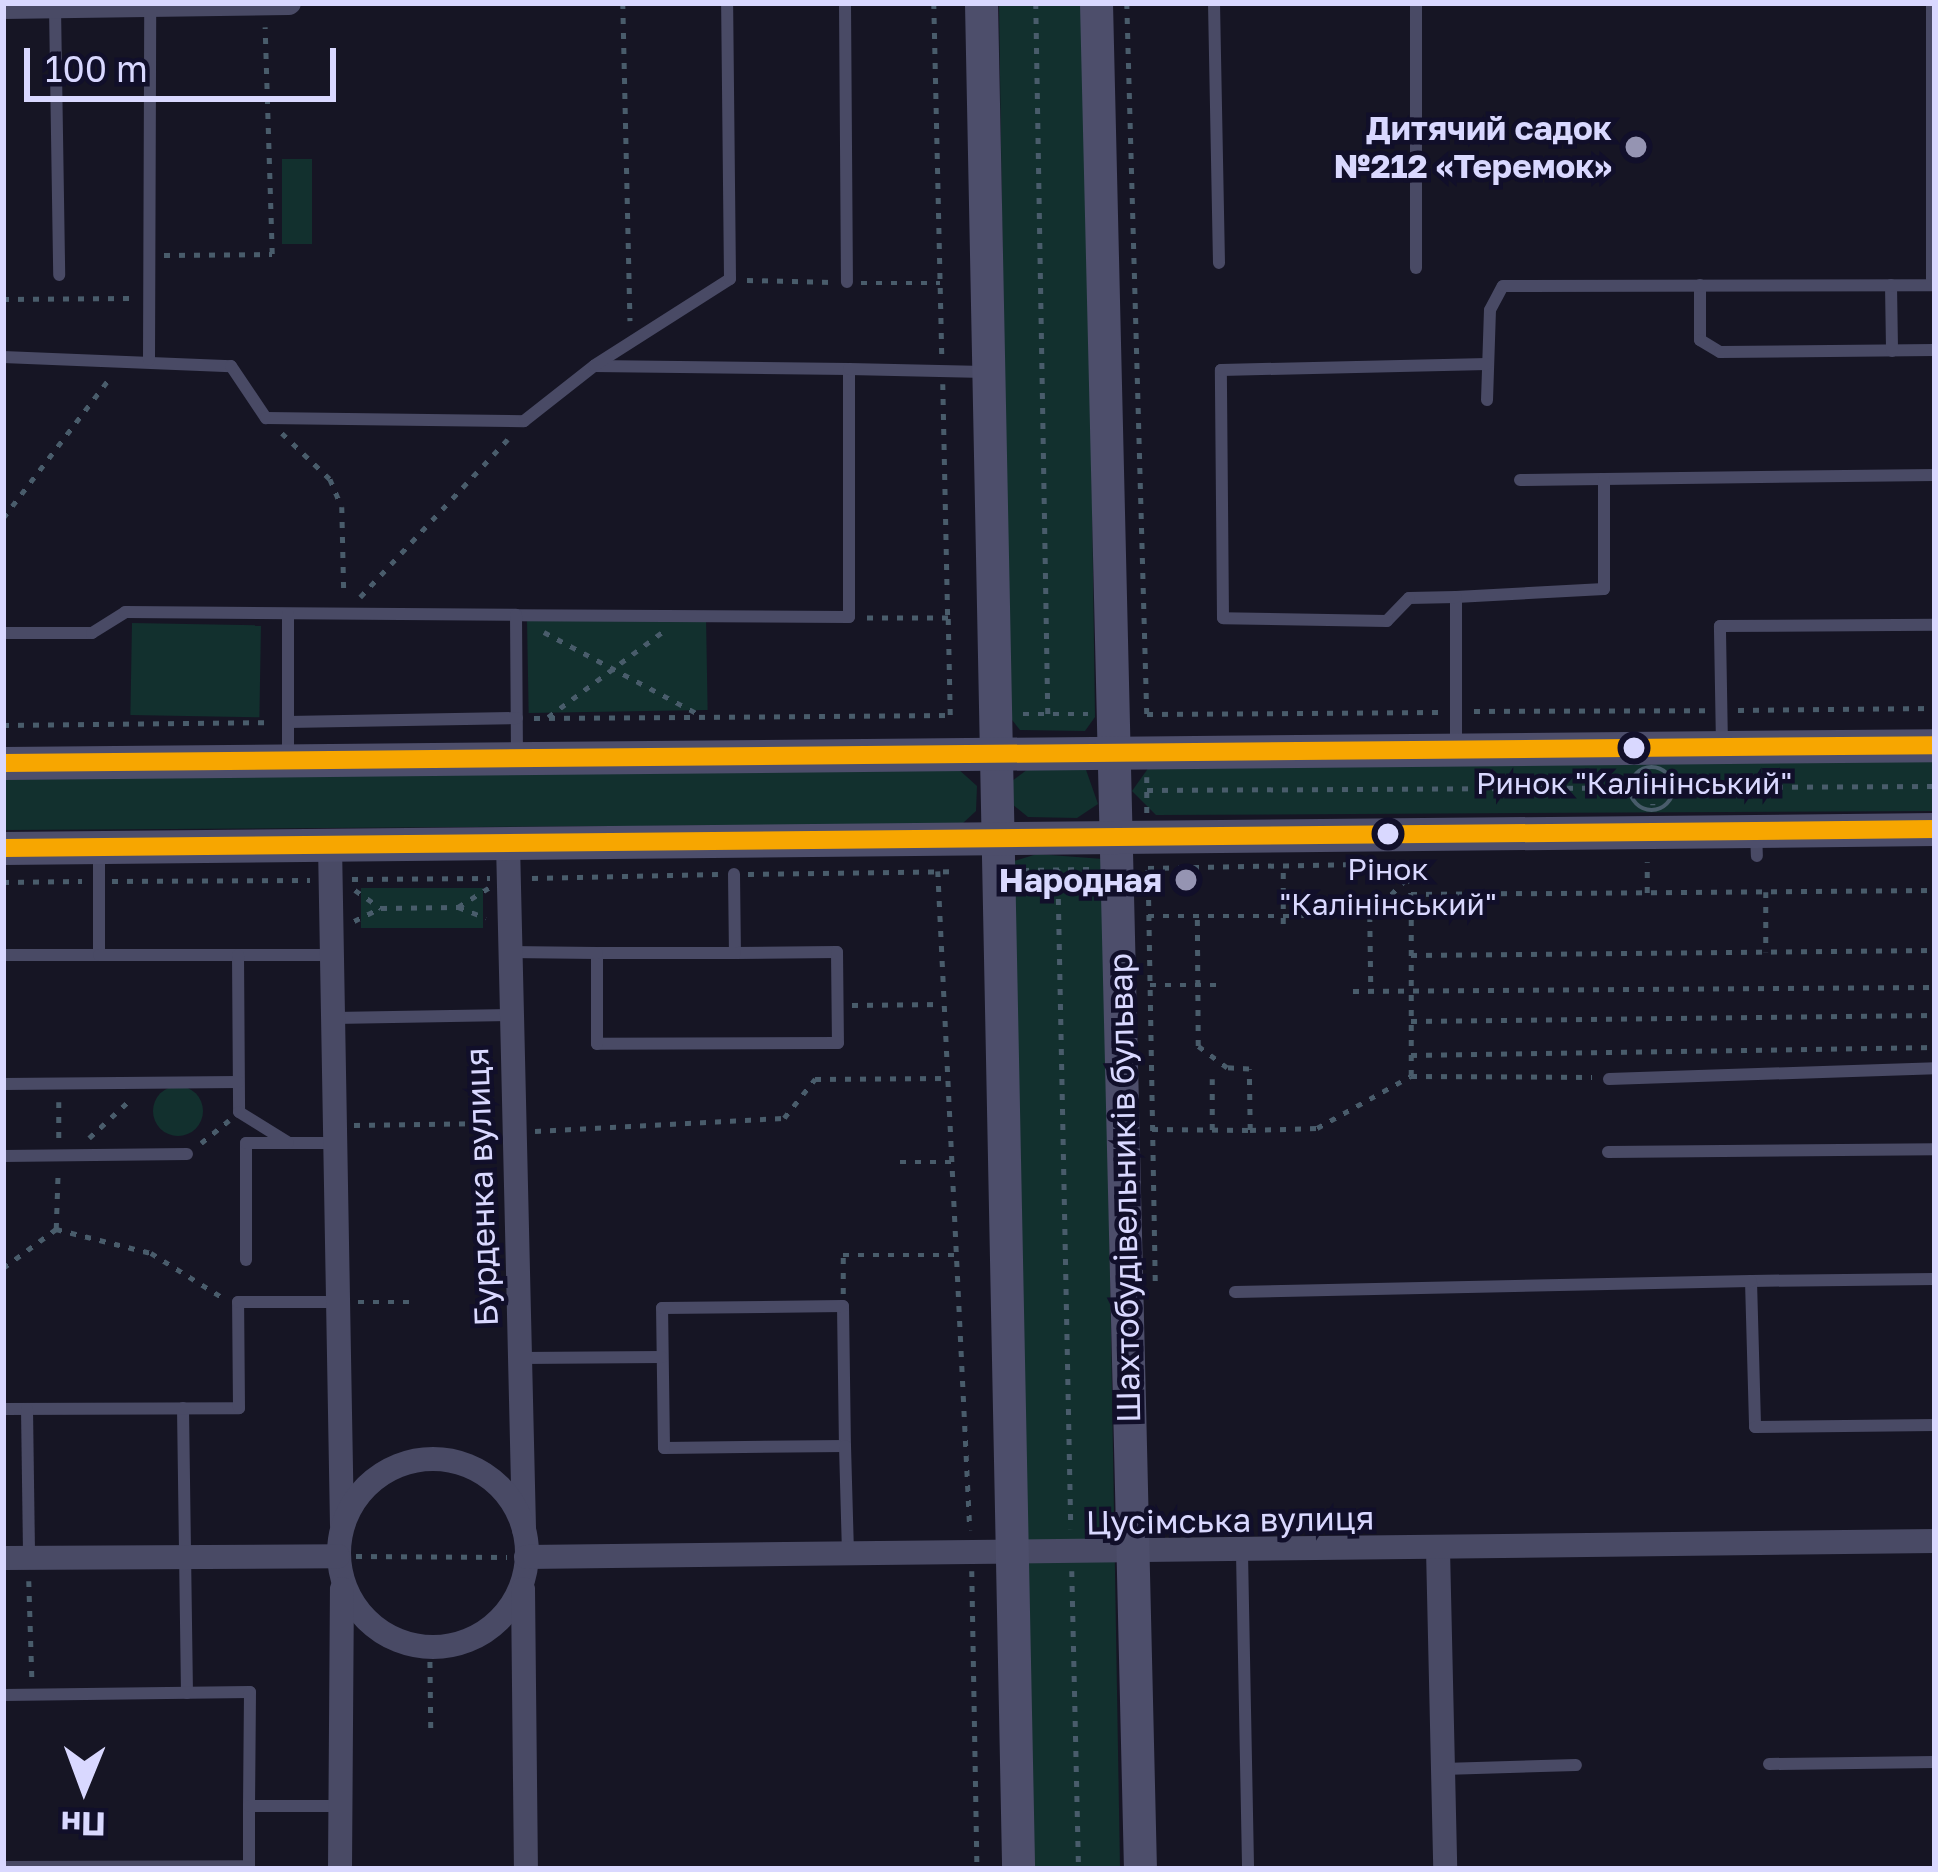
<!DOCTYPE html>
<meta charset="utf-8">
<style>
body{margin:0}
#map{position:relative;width:1938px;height:1872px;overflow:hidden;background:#161524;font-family:"Golos Text",sans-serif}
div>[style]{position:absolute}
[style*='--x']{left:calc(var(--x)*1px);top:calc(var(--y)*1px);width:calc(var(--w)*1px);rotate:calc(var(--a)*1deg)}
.green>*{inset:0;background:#12302e;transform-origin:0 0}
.round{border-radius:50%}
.path>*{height:4.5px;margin-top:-2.25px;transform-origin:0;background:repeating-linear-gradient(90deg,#495c6b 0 6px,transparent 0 15px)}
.path>.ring{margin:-2.25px;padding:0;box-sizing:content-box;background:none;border:4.5px solid #495c6b;border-radius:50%}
.service>*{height:12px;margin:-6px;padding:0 6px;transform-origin:6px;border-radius:6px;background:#494a65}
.minor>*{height:24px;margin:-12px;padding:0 12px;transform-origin:12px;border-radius:12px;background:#494a65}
.minor>.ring{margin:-12px;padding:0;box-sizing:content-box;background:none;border:24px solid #494a65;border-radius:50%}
.secondary>*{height:33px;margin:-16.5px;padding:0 16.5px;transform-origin:16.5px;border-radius:16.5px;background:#4d4e6b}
.bus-1>*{height:18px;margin:-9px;padding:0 9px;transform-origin:9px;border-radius:9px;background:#f7a600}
.dots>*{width:33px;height:33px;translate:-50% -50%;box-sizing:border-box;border:6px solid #110f2a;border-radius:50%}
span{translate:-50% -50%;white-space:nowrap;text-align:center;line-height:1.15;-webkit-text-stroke:9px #110f2a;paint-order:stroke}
.bus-label{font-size:30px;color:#d9d8ff}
.poi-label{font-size:33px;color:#d9d8ff;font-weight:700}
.right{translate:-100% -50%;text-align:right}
.street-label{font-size:33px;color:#d9d8ff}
.frame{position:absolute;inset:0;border:6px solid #d9d8ff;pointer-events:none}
.north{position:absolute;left:24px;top:1728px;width:120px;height:120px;-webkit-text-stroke:9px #110f2a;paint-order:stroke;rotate:181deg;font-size:33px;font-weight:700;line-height:48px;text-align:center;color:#d9d8ff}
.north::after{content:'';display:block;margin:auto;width:42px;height:54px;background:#d9d8ff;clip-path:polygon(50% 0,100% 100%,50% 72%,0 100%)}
.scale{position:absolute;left:24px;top:48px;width:312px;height:54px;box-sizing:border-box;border:6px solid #d9d8ff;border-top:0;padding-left:15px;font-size:36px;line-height:42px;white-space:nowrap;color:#d9d8ff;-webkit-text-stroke:9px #110f2a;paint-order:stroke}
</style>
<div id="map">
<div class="green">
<i style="clip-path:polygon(999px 3px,1085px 3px,1095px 717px,1085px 731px,1020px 730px,1009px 716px)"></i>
<i style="left:282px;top:159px;width:30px;height:85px"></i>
<i style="left:706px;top:617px;width:93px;height:179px;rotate:89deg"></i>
<i style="left:132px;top:623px;width:129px;height:92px;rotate:1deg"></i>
<i style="clip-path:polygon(1935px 753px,1935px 811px,1156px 815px,1132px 791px,1154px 760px)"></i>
<i style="clip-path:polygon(1032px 766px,1085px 767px,1098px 804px,1077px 818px,1028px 817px,1012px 804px,1012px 781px)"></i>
<i style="clip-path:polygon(957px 768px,977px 786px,976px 811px,962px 824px,3px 830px,3px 776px)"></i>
<i style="clip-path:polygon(1037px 854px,1103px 859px,1120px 1869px,1034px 1869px,1014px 861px)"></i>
<i style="left:483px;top:888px;width:40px;height:122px;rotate:90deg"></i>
<i class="round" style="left:153px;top:1086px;width:50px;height:50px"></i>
</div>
<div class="path">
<i style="--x:623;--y:3;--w:318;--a:88.7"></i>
<i style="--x:934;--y:3;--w:351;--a:88.7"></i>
<i style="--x:1036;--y:3;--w:711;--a:89.03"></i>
<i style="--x:1127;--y:3;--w:711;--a:88.39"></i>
<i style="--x:1147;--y:714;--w:291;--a:-0.4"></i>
<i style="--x:164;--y:255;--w:108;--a:-0.5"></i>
<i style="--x:272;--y:254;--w:227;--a:-91.8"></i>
<i style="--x:747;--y:280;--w:85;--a:1.3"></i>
<i style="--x:861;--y:283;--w:79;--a:0"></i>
<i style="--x:3;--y:299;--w:128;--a:-0.4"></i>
<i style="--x:943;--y:384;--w:234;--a:88.8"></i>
<i style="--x:282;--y:433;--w:66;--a:43.8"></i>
<i style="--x:330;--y:479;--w:30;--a:67"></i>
<i style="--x:342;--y:507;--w:89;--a:88.7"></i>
<i style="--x:3;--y:518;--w:175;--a:-52.7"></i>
<i style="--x:360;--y:597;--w:216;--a:-46.9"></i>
<i style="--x:544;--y:632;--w:174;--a:28"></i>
<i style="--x:1738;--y:710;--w:197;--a:-0.6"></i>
<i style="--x:1474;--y:711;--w:234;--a:-0.2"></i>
<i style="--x:1023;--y:714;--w:65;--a:0"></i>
<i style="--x:548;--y:717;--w:144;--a:-36.6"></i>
<i style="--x:534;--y:718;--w:416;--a:-0.4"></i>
<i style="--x:950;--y:715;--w:97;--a:-91.2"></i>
<i style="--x:948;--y:618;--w:82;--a:180"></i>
<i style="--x:3;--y:725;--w:270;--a:-0.6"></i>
<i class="ring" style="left:1630px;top:767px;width:39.5px;height:39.5px"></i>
<i style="--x:1652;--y:774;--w:31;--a:88"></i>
<i style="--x:1147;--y:777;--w:36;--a:90"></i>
<i style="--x:1147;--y:790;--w:788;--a:-0.29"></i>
<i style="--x:1058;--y:869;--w:660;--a:88.87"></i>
<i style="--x:1023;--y:870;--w:67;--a:-0.9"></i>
<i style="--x:938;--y:871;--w:660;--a:87.22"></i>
<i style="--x:748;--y:874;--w:204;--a:-0.8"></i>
<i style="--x:532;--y:878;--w:186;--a:-1.2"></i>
<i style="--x:352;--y:879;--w:138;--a:-0.4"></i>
<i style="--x:112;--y:881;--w:198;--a:-0.3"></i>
<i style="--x:3;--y:882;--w:79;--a:-0.7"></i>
<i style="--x:355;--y:890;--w:32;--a:35"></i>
<i style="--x:381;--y:908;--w:77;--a:-0.7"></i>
<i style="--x:458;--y:907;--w:36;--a:-32"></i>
<i style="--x:1766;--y:892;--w:60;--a:90"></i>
<i style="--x:1647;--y:893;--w:31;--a:-90"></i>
<i style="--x:458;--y:907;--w:30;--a:21"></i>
<i style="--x:1148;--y:916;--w:222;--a:0"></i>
<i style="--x:1370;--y:916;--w:59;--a:-45.7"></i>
<i style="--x:1370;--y:916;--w:73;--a:89.2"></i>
<i style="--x:354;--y:921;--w:30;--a:-26"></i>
<i style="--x:1283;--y:924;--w:59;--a:-90"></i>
<i style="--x:1411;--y:955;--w:524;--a:-0.55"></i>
<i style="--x:1150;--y:985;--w:68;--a:0"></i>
<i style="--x:1353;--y:991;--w:582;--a:-0.39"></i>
<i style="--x:852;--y:1005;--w:90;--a:-0.6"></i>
<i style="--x:1411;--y:1021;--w:524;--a:-0.66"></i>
<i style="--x:1411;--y:1055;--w:524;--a:-0.87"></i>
<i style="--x:1411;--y:1076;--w:181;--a:0.3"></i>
<i style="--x:59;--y:1102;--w:36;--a:90"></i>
<i style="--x:354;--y:1125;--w:139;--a:-0.8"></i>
<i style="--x:1152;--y:1129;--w:98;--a:0.6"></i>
<i style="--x:1250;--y:1130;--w:61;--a:-90.9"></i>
<i style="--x:1249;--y:1069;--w:22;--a:-177"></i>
<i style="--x:1227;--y:1068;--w:36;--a:-143"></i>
<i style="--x:1198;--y:1046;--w:130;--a:-90.4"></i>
<i style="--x:1212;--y:1130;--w:51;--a:-90"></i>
<i style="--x:1250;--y:1130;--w:67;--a:-1.7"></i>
<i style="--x:1317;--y:1128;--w:107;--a:-29"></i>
<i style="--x:1411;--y:1076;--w:182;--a:-90"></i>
<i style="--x:535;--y:1131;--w:249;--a:-3"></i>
<i style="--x:784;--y:1118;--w:50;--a:-51.5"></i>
<i style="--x:815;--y:1079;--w:132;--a:-0.4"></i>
<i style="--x:89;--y:1138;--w:57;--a:-42.9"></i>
<i style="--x:201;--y:1143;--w:36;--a:-39"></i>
<i style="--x:900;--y:1162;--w:57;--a:0"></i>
<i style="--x:56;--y:1229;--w:98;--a:14.2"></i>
<i style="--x:151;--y:1253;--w:87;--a:31.9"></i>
<i style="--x:3;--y:1268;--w:66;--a:-36.3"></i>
<i style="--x:56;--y:1229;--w:60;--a:-88.1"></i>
<i style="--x:1155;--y:1281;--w:413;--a:-91"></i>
<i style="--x:1148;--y:868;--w:263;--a:-1.1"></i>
<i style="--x:1411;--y:863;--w:31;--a:90"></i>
<i style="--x:1411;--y:894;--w:524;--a:-0.44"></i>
<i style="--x:843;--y:1294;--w:39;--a:-90"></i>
<i style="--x:843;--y:1255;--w:118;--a:0"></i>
<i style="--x:358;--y:1302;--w:53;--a:0"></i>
<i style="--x:356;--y:1556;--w:151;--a:0.4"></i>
<i style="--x:972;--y:1571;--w:298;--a:89"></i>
<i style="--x:1072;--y:1571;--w:298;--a:88.7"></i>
<i style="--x:29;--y:1581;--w:97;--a:88.2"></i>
<i style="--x:430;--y:1647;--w:86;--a:89.3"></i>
</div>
<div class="service">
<i style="--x:845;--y:3;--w:279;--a:89.6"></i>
<i style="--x:1214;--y:3;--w:260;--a:88.9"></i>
<i style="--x:1416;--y:3;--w:265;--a:90"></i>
<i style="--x:55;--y:7;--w:268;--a:89.1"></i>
<i style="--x:1700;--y:285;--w:55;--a:90"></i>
<i style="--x:1700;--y:340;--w:23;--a:31"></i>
<i style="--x:1720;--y:352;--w:215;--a:-0.5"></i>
<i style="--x:1891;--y:285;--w:66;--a:89.1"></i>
<i style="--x:1932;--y:285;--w:282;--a:-90"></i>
<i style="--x:3;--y:357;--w:228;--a:2.3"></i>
<i style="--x:231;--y:366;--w:63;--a:56.1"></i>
<i style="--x:266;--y:418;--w:258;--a:0.7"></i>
<i style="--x:524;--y:421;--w:89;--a:-38.2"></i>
<i style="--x:594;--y:366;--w:255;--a:0.7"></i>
<i style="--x:849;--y:369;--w:248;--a:90"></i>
<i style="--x:849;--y:617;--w:333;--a:-179.7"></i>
<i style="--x:149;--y:360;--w:355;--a:-89.8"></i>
<i style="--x:595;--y:365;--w:160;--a:-32.5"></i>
<i style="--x:730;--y:279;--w:276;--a:-90.6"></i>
<i style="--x:849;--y:369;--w:136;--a:1.3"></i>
<i style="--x:1487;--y:400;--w:90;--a:-88.1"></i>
<i style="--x:1490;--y:310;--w:27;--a:-62"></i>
<i style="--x:1503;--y:286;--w:432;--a:-0.1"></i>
<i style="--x:1520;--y:480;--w:415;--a:-0.7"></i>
<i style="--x:1456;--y:597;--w:148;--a:-3.1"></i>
<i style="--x:1604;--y:589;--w:110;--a:-90"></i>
<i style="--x:3;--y:633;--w:89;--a:0"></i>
<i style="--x:92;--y:633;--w:39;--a:-32"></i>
<i style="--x:125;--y:612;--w:391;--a:0.4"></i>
<i style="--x:516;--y:615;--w:139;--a:89.6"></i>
<i style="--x:288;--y:722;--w:229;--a:-1"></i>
<i style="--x:1722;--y:746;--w:120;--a:-91"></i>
<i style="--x:1720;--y:626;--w:215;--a:-0.3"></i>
<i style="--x:1456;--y:749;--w:152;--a:-90"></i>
<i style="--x:1456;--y:597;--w:47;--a:178.8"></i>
<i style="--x:1409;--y:598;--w:32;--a:134"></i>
<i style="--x:1387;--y:621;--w:164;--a:-179"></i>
<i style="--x:1223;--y:618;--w:248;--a:-90.5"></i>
<i style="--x:1221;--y:370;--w:266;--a:-1.3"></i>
<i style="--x:288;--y:756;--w:142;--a:-90"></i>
<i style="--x:1756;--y:831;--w:25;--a:88"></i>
<i style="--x:734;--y:874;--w:79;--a:89.3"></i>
<i style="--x:735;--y:953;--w:102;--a:-0.6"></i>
<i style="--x:837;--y:952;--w:91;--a:89.4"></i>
<i style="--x:838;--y:1043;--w:241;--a:179.8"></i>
<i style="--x:597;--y:1044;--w:91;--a:-90"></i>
<i style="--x:597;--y:953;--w:138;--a:0"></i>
<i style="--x:509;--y:952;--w:88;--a:0.7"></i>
<i style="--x:3;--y:955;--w:96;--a:0"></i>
<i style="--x:99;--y:955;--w:107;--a:-90"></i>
<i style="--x:99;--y:955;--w:233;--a:0"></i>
<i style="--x:238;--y:955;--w:157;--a:89.6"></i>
<i style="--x:239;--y:1112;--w:59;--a:31.8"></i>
<i style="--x:289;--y:1143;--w:47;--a:0"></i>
<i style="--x:334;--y:1018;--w:176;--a:-1"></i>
<i style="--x:1609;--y:1079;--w:326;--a:-1.9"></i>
<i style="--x:3;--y:1084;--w:235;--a:-0.5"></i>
<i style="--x:1608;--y:1152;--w:327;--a:-0.5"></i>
<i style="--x:3;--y:1156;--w:184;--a:-0.6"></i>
<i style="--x:246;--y:1260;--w:117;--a:-90"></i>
<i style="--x:246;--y:1143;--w:42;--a:0"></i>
<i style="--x:1935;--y:1279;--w:184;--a:179.4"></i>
<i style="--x:1751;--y:1281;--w:146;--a:88.4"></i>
<i style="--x:1755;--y:1427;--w:180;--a:-0.6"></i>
<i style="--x:1235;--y:1292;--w:516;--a:-1.22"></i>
<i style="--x:843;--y:1306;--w:140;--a:89.2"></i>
<i style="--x:845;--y:1446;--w:181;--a:179.4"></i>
<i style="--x:664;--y:1448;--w:140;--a:-90.8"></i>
<i style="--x:662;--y:1308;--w:181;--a:-0.6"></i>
<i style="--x:520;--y:1358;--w:142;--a:-0.4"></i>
<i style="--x:183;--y:1408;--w:285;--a:89.2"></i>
<i style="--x:3;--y:1409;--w:236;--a:-0.2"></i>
<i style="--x:239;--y:1408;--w:106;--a:-90.5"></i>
<i style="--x:238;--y:1302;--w:101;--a:0"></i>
<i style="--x:27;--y:1409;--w:149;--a:89.2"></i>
<i style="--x:845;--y:1446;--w:110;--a:88.4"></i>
<i style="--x:1242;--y:1553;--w:316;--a:88.9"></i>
<i style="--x:3;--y:1695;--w:247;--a:-0.7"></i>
<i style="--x:250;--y:1692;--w:114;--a:90.5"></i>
<i style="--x:1769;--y:1764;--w:166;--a:-0.7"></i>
<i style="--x:1443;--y:1769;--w:133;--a:-1.7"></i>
<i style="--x:3;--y:1867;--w:246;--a:-0.2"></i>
<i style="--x:249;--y:1869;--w:63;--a:-90"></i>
<i style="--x:249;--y:1806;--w:91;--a:0"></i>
</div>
<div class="minor">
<i style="--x:3;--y:7;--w:286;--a:-0.8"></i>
<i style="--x:508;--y:844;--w:686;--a:88.66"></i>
<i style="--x:330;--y:845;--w:680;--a:88.99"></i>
<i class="ring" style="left:339px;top:1459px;width:164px;height:164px"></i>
<i style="--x:1438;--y:1549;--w:320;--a:88.7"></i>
<i style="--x:526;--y:1557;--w:1409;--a:-0.65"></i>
<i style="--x:3;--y:1558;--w:335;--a:-0.3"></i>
<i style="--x:523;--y:1589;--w:280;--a:89.4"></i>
<i style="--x:340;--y:1869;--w:280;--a:-89.6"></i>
</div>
<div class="secondary">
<i style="--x:981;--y:3;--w:1866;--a:88.86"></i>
<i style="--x:1096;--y:3;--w:1867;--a:88.65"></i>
<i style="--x:3;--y:763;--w:1932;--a:-0.53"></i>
<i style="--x:3;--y:848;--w:1932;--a:-0.56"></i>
</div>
<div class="bus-1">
<i style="--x:3;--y:763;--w:1932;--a:-0.53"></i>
<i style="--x:3;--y:848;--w:1932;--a:-0.56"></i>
</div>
<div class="dots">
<i style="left:1636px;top:147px;background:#9594b2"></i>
<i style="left:1634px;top:748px;background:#d9d8ff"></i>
<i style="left:1388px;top:834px;background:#d9d8ff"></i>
<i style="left:1186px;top:880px;background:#9594b2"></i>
</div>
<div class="bus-label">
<span style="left:1634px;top:783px">Ринок "Калінінський"</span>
<span style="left:1388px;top:886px">Рінок<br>"Калінінський"</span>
</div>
<div class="poi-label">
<span class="right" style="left:1612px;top:147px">Дитячий садок<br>№212 «Теремок»</span>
<span class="right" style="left:1162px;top:880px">Народная</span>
</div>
<div class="street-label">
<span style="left:481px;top:1187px;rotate:-92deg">Бурденка вулиця</span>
<span style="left:1124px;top:1188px;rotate:-91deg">Шахтобудівельників бульвар</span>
<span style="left:1230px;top:1520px;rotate:-1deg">Цусімська вулиця</span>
</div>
<div class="frame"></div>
<div class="north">Пн</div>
<div class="scale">100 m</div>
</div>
